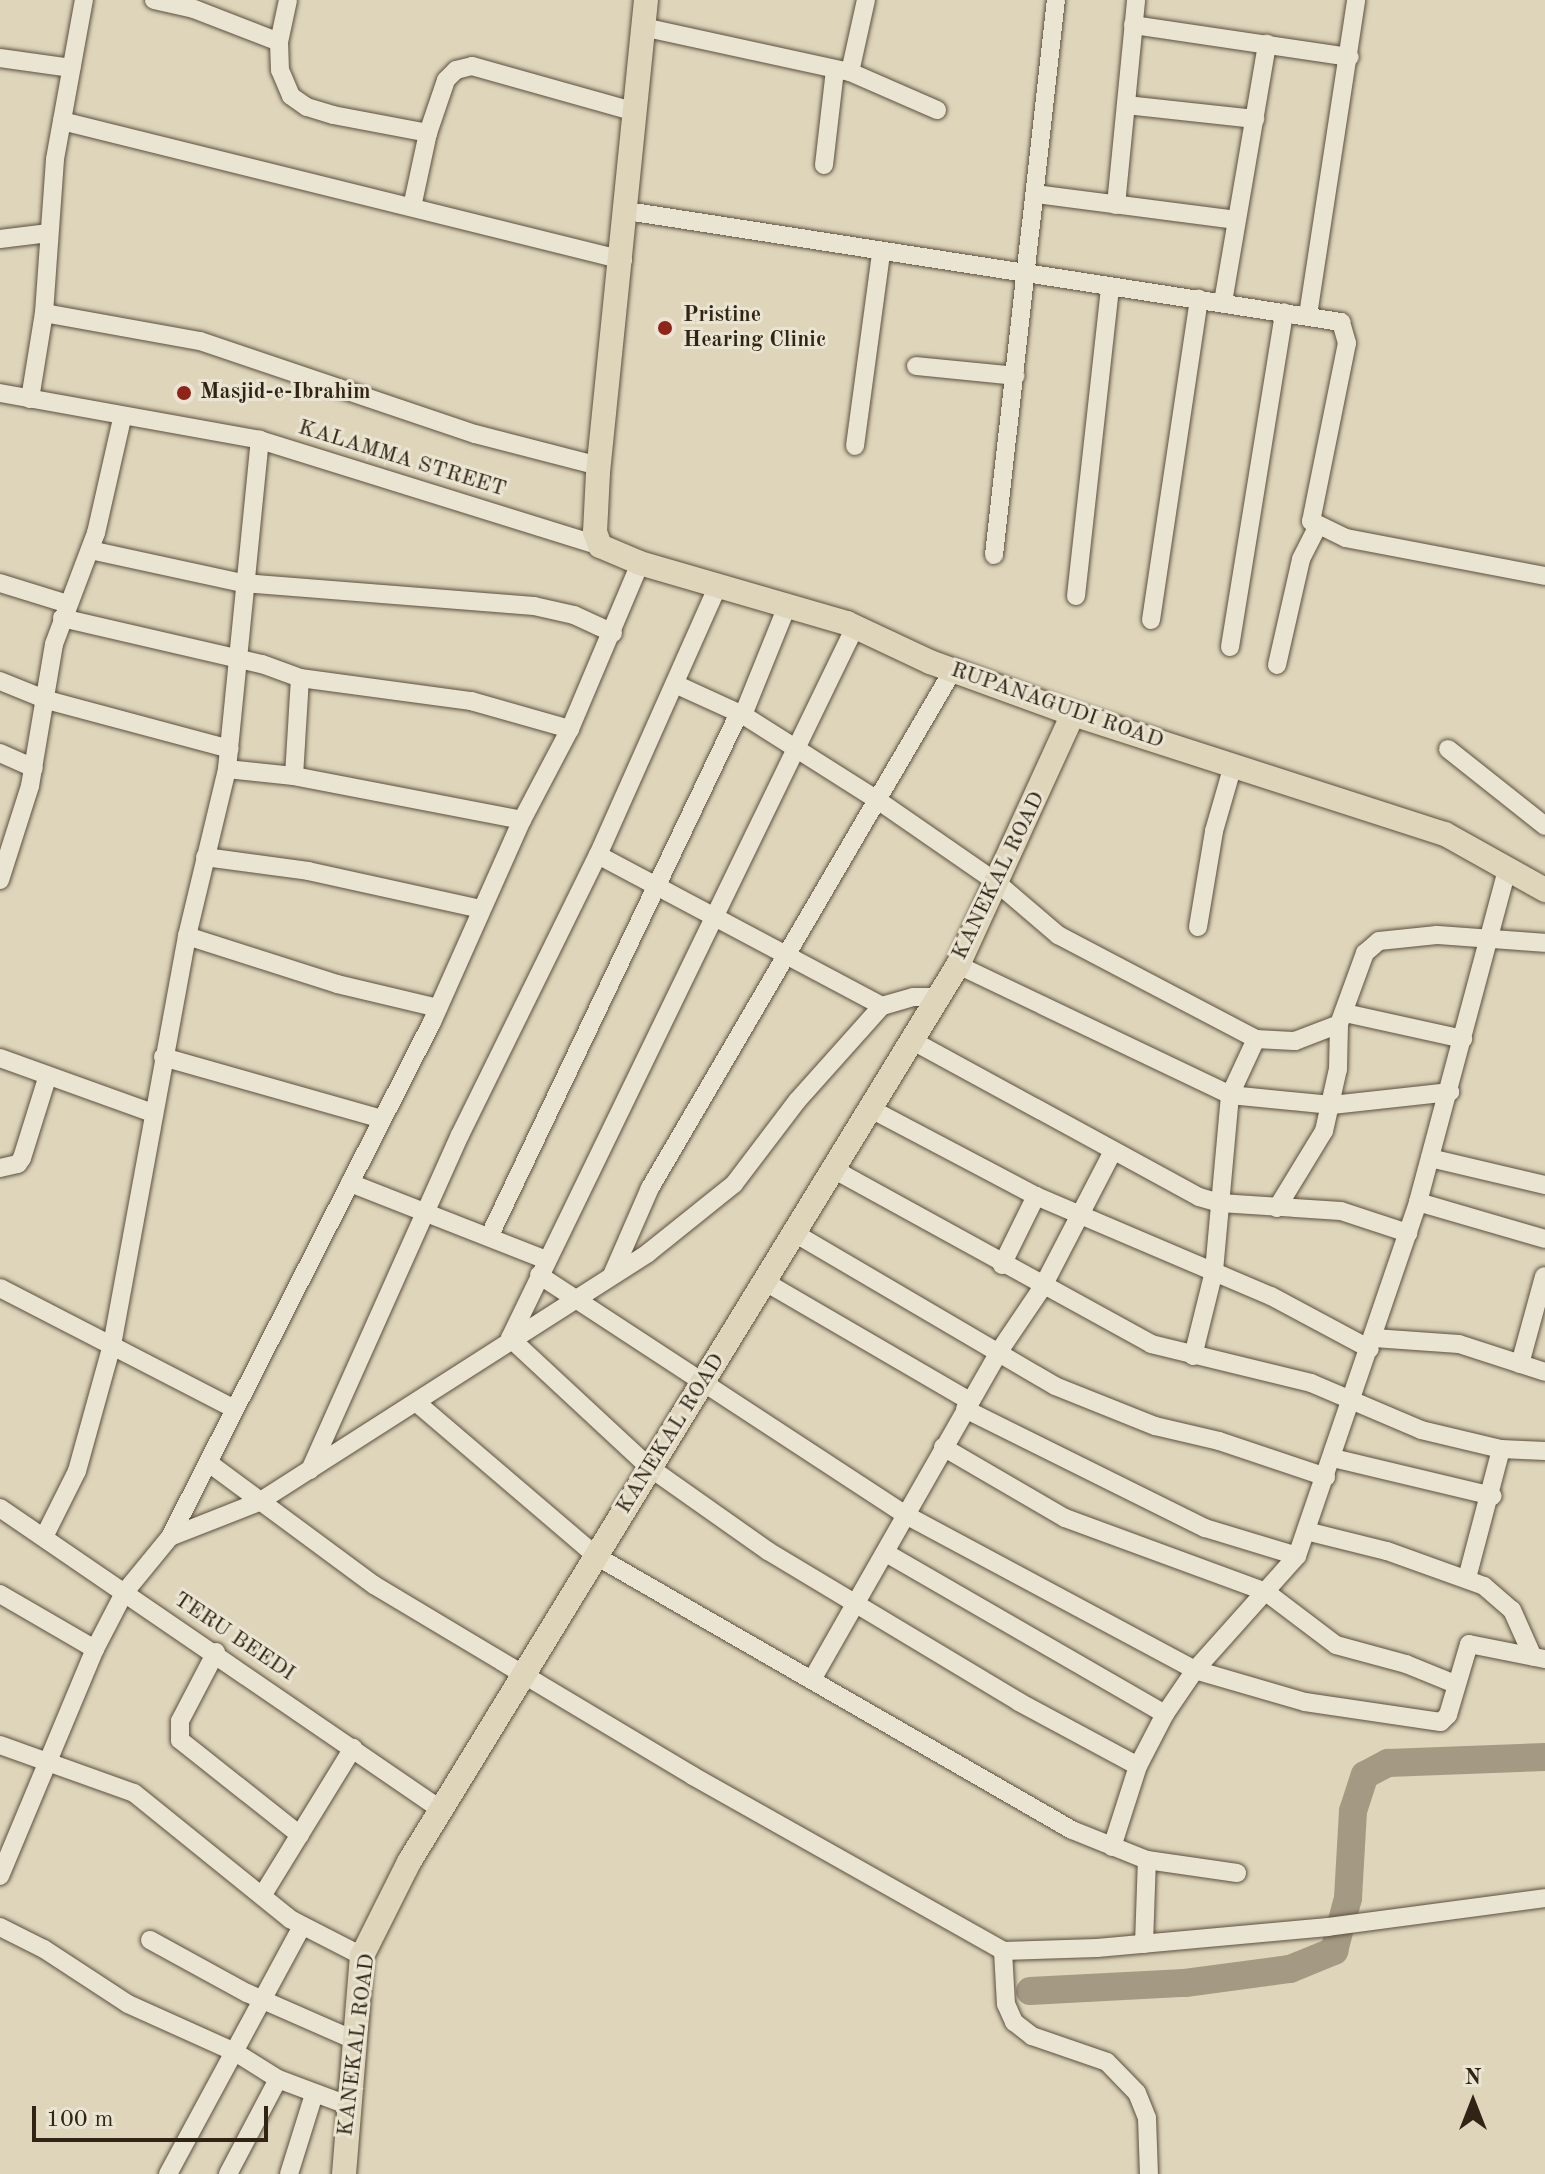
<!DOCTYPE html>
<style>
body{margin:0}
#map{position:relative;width:1545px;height:2174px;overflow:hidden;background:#ded5bb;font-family:"Old Standard TT",serif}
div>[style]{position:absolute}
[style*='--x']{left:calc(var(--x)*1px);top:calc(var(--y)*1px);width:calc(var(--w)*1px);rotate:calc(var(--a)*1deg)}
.river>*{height:28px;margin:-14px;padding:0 14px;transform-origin:14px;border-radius:14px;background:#a49983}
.roads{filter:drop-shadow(0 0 2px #5d503e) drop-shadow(0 0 2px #5d503e)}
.minor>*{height:18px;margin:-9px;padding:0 9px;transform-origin:9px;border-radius:9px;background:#eae4d3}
.major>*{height:24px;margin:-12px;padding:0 12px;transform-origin:12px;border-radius:12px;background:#ded5bb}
.dots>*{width:22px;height:22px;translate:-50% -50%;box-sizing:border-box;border:4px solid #eae4d3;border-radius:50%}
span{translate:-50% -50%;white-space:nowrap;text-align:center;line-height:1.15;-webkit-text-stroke:6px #eae4d3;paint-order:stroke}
.poi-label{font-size:22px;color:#322415;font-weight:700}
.left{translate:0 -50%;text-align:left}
.street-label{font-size:22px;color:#322415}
.north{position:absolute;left:1433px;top:2062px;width:80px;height:80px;-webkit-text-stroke:6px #eae4d3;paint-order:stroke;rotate:0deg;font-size:22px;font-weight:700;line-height:32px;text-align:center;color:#322415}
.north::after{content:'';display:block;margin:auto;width:28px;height:36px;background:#322415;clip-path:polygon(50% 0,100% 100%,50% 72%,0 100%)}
.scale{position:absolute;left:32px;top:2106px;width:236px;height:36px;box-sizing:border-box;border:4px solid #322415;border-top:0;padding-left:10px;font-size:24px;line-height:28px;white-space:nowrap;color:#322415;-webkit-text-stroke:6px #eae4d3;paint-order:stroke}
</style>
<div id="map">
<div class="river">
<i style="--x:1030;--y:1991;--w:155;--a:-3"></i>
<i style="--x:1185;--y:1983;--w:106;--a:-7.6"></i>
<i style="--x:1290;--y:1969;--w:48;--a:-22.2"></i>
<i style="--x:1334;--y:1951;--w:55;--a:-75.2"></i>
<i style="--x:1348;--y:1898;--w:87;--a:-86.7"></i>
<i style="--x:1353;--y:1811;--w:38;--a:-72"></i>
<i style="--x:1365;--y:1775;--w:26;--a:-28"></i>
<i style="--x:1388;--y:1763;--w:157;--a:-2.2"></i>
</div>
<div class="roads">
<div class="minor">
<i style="--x:154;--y:0;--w:41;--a:12.7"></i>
<i style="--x:194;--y:9;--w:91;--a:21.2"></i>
<i style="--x:288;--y:0;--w:43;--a:102.1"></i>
<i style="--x:279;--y:42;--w:28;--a:88"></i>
<i style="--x:280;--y:70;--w:28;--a:67"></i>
<i style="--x:291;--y:96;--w:19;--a:35"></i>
<i style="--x:307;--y:107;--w:27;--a:17"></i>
<i style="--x:333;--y:115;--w:97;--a:10.7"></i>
<i style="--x:1133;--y:25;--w:219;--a:8.4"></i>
<i style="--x:643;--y:27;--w:212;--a:12.3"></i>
<i style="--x:850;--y:72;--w:95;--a:23.6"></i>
<i style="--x:0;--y:58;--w:72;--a:8"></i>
<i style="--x:850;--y:72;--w:74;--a:-77.5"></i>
<i style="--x:1126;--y:105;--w:130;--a:6.2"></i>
<i style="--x:62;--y:121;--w:578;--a:13.92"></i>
<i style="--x:824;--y:165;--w:96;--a:-83.4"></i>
<i style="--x:1036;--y:194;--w:201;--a:7.4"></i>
<i style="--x:1116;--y:205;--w:206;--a:-84.4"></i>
<i style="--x:412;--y:207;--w:76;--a:-77.8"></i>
<i style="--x:428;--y:133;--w:56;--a:-71.2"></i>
<i style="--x:446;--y:80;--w:14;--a:-45"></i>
<i style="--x:456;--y:70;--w:16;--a:-14"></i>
<i style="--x:472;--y:66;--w:170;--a:15.7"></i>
<i style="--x:627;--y:211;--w:723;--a:8.84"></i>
<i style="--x:1341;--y:322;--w:22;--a:74"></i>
<i style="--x:1347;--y:343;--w:182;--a:101.4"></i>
<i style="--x:1311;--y:521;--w:39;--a:26"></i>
<i style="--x:1346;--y:538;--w:203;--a:10.8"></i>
<i style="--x:0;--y:239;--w:49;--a:-7"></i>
<i style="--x:1223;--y:302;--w:262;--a:-80.3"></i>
<i style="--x:44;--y:313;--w:158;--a:10.2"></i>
<i style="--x:200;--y:341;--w:290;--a:18.7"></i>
<i style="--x:475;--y:434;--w:128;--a:14.5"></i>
<i style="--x:1308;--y:315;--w:319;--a:-81.3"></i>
<i style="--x:916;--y:366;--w:100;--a:5.7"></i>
<i style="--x:0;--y:393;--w:264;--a:10.2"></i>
<i style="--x:260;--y:440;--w:356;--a:17.3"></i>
<i style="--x:30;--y:399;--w:87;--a:-80.8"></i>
<i style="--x:44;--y:313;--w:154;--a:-85.9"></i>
<i style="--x:55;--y:159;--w:162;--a:-79.7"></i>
<i style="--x:855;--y:446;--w:194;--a:-82.3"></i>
<i style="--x:90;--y:550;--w:157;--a:12.2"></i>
<i style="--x:243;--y:583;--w:292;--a:4.5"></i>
<i style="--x:534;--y:606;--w:41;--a:12.7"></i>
<i style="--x:574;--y:615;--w:43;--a:24.8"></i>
<i style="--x:994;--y:555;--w:558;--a:-83.63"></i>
<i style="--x:0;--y:583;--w:71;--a:17.2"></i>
<i style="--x:1076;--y:596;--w:311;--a:-83.7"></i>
<i style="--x:62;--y:618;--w:205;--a:13"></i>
<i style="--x:262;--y:664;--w:40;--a:20.2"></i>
<i style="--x:300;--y:678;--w:173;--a:7.7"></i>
<i style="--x:471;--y:701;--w:103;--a:15.8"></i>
<i style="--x:1151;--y:620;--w:325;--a:-81.5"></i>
<i style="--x:855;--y:627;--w:790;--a:115.88"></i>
<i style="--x:510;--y:1338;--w:190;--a:42.9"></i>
<i style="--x:649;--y:1467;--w:146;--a:35.2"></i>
<i style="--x:768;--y:1551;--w:293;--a:31"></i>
<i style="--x:1019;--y:1702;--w:135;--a:28.3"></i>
<i style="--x:1230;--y:647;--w:339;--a:-80.8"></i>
<i style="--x:1277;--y:665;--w:109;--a:-77.2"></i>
<i style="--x:1301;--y:559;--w:36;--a:-63"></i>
<i style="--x:0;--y:681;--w:51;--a:22"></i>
<i style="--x:47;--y:700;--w:189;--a:15"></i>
<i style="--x:675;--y:684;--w:75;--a:24.5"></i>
<i style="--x:743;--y:715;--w:161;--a:32.3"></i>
<i style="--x:879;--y:801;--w:142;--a:34.7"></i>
<i style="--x:996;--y:882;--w:82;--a:40.5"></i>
<i style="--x:1058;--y:935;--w:224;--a:27.7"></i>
<i style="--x:1256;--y:1039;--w:39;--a:3"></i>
<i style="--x:1295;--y:1041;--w:47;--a:-21.1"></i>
<i style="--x:1339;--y:1024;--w:76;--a:-69.9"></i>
<i style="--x:1365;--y:953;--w:18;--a:-41"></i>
<i style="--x:1379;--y:941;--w:58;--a:-5.9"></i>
<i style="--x:1437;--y:935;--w:108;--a:4.2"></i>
<i style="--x:743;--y:715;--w:118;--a:-68"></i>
<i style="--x:1448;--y:749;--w:124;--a:38.4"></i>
<i style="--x:0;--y:753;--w:37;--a:24"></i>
<i style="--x:227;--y:769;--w:67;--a:6"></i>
<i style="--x:294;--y:776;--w:232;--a:10.9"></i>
<i style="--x:294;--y:776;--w:98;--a:-86.5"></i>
<i style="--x:598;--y:855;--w:322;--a:28"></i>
<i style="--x:205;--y:857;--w:104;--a:7.7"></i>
<i style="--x:308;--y:871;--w:177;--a:12.4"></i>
<i style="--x:0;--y:880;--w:99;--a:-72.3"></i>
<i style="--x:30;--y:786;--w:144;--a:-80.4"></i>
<i style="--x:54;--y:644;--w:119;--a:-69.3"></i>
<i style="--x:96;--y:533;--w:117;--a:-77.2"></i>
<i style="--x:1198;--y:927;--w:97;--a:-80.5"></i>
<i style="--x:1214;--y:831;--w:69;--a:-73.9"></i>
<i style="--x:187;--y:936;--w:157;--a:17.7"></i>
<i style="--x:337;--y:984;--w:104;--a:13.4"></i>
<i style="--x:958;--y:965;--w:301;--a:25.5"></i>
<i style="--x:1230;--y:1095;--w:102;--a:5.6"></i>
<i style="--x:1332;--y:1105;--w:119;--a:-6.3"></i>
<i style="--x:1345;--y:1013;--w:121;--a:12.4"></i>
<i style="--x:913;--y:1041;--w:326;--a:28.6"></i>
<i style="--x:1199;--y:1197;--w:22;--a:16"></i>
<i style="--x:1220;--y:1203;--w:121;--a:3.8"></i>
<i style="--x:1341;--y:1211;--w:71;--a:18.2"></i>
<i style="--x:163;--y:1057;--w:228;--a:15.8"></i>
<i style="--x:0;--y:1058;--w:163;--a:19.8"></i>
<i style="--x:871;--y:1109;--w:187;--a:27.8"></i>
<i style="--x:1036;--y:1196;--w:255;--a:23.1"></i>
<i style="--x:1271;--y:1296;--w:112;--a:28.2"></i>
<i style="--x:1430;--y:1158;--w:118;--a:13.2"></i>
<i style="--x:0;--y:1168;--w:18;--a:-13"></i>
<i style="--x:18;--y:1164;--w:7;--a:-56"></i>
<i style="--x:22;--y:1158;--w:84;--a:-72.6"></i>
<i style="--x:835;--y:1170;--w:361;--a:28.8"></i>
<i style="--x:1151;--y:1344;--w:165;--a:13.7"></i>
<i style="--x:1311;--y:1383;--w:120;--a:23.1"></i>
<i style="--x:1421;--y:1430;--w:82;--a:13.4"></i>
<i style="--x:1501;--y:1449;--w:44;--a:2.6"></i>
<i style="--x:350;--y:1183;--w:211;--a:21.4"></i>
<i style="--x:1418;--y:1202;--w:132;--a:16.2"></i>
<i style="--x:1277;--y:1208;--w:90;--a:-58.6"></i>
<i style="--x:1324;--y:1131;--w:64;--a:-77.3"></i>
<i style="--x:1338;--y:1069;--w:45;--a:-88.7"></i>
<i style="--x:796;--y:1234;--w:300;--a:30.4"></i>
<i style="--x:1055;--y:1386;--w:108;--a:21.8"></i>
<i style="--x:1155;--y:1426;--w:66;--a:13.2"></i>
<i style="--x:1219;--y:1441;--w:113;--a:18.6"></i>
<i style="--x:489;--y:1237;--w:581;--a:-64.49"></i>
<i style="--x:1002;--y:1265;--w:77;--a:-63.8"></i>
<i style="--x:539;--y:1275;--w:436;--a:33.2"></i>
<i style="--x:904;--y:1514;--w:330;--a:28.2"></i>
<i style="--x:1195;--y:1670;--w:115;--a:16.2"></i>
<i style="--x:1305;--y:1702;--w:137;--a:8.4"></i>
<i style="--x:1441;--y:1722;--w:10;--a:-45"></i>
<i style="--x:1448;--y:1715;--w:74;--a:-73.5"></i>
<i style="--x:1469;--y:1644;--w:77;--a:11.2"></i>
<i style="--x:612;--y:1275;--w:95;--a:-66.4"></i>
<i style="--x:650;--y:1188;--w:600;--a:-59.67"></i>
<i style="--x:767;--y:1283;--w:235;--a:30.2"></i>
<i style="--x:0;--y:1288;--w:261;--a:27.3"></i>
<i style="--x:1374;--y:1338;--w:85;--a:4"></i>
<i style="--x:1459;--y:1344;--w:90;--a:18"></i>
<i style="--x:1193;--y:1356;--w:88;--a:-76.1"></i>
<i style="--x:1214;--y:1271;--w:177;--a:-84.8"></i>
<i style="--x:1230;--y:1095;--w:62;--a:-65.1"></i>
<i style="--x:1520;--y:1364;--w:91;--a:-74.7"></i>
<i style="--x:417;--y:1403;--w:235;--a:40.5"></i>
<i style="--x:596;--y:1556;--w:549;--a:29.93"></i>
<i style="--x:1072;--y:1830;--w:81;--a:21.8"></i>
<i style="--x:1147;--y:1860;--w:91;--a:8.2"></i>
<i style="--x:965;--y:1409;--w:268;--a:26.4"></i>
<i style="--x:1205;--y:1528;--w:96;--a:16.9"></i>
<i style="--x:943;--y:1447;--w:141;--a:30.2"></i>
<i style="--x:1065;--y:1518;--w:214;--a:20.2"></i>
<i style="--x:1266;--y:1592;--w:88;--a:37.1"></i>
<i style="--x:1336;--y:1645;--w:73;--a:15.2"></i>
<i style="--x:1406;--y:1664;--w:53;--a:22.2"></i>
<i style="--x:1333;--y:1458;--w:164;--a:13.4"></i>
<i style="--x:209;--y:1463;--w:205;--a:36.5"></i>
<i style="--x:374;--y:1585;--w:372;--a:30.9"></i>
<i style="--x:693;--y:1776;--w:356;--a:29.4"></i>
<i style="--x:1003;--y:1951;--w:94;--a:-1.8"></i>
<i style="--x:1097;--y:1948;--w:232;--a:-5.2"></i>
<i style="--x:1328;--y:1927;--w:219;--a:-7.6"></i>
<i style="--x:310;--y:1470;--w:367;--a:-65.9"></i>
<i style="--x:460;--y:1135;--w:312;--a:-63.8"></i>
<i style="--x:598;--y:855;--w:295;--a:-66"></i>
<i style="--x:0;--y:1508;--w:533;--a:34.38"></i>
<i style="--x:1306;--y:1531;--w:83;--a:13.9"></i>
<i style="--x:1387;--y:1551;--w:103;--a:19.8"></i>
<i style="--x:1484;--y:1586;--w:37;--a:41"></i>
<i style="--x:1512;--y:1610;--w:51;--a:65.9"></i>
<i style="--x:44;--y:1537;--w:74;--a:-63.4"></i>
<i style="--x:77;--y:1471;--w:131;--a:-74.5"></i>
<i style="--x:112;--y:1345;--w:416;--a:-79.6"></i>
<i style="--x:187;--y:936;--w:172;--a:-76.5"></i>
<i style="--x:227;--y:769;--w:331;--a:-84.3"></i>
<i style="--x:170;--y:1537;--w:96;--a:-21.5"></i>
<i style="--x:259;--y:1502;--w:462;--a:-32.6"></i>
<i style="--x:648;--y:1253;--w:110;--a:-38.7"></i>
<i style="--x:734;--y:1184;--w:104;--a:-52.8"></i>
<i style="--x:797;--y:1101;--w:127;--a:-48.2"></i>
<i style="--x:882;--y:1006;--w:32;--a:-16"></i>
<i style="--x:913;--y:997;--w:23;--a:0"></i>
<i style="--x:886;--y:1553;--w:322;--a:30"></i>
<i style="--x:1467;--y:1578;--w:133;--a:-75.2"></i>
<i style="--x:0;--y:1594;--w:110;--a:30.1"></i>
<i style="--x:216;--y:1652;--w:78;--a:117.6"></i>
<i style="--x:180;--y:1721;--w:19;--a:90"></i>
<i style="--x:180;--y:1740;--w:153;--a:38.4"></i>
<i style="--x:813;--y:1678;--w:378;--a:-60.3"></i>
<i style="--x:1000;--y:1350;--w:75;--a:-55.9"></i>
<i style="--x:1042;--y:1288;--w:154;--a:-62.6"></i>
<i style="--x:0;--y:1745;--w:142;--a:19.7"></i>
<i style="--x:134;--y:1793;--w:201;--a:38.9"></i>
<i style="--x:290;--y:1919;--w:81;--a:27.2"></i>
<i style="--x:1112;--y:1847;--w:85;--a:-72.2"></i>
<i style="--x:1138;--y:1766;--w:59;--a:-62.6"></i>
<i style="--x:1165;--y:1714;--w:53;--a:-55.7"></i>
<i style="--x:1195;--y:1670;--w:153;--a:-48.2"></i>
<i style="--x:1297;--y:1556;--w:374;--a:-71.1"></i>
<i style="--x:1418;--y:1202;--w:344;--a:-75"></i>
<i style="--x:0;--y:1876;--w:246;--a:-67.3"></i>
<i style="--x:95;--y:1649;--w:63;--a:-62.6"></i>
<i style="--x:124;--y:1593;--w:72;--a:-50.6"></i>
<i style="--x:170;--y:1537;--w:578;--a:-63.04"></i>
<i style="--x:432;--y:1022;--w:221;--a:-66"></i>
<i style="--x:522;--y:820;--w:103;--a:-62.2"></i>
<i style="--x:570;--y:729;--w:180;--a:-67.1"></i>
<i style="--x:262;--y:1896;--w:174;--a:-58.4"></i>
<i style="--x:0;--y:1927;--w:49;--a:26.6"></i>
<i style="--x:44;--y:1949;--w:100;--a:33.2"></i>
<i style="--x:128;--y:2004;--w:117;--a:24.2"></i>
<i style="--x:235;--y:2052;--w:51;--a:32.1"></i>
<i style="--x:278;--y:2079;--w:74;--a:20.6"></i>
<i style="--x:150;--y:1940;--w:111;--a:28.7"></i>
<i style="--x:247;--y:1993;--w:117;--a:23.7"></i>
<i style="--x:1144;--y:1944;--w:84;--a:-88"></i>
<i style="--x:1003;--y:1951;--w:53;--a:86.8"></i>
<i style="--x:1006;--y:2004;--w:20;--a:66"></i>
<i style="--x:1014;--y:2022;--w:23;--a:38"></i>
<i style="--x:1032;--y:2036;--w:79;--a:19.1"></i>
<i style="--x:1107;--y:2062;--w:43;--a:45.9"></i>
<i style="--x:1137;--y:2093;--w:27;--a:68"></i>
<i style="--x:1147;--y:2118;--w:56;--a:88"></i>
<i style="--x:168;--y:2174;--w:282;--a:-61.6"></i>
<i style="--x:228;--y:2174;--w:107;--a:-62.2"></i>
<i style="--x:289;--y:2174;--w:84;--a:-72.6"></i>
</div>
<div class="major">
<i style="--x:646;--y:0;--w:475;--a:95.8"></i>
<i style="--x:598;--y:473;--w:59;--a:92.9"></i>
<i style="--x:595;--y:532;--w:15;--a:70"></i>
<i style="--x:600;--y:546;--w:43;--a:23"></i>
<i style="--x:640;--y:563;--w:216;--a:16.2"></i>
<i style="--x:847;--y:623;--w:92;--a:25.2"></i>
<i style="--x:930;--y:662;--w:152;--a:20"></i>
<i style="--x:1073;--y:714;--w:391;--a:17.9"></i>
<i style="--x:1445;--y:834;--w:115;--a:29.2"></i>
<i style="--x:344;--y:2174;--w:219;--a:-85.3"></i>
<i style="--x:362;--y:1956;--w:105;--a:-63.4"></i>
<i style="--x:409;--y:1862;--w:1052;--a:-58.53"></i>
<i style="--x:958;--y:965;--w:276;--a:-65.4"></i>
</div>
</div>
<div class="dots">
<i style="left:665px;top:328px;background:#8f2418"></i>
<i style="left:184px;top:393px;background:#8f2418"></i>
</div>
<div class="poi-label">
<span class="left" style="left:683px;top:328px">Pristine<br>Hearing Clinic</span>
<span class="left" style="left:200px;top:393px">Masjid-e-Ibrahim</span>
</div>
<div class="street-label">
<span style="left:402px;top:459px;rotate:17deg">KALAMMA STREET</span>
<span style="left:1057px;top:706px;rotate:19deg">RUPANAGUDI ROAD</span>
<span style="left:999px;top:876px;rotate:-64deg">KANEKAL ROAD</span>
<span style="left:671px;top:1434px;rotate:-58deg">KANEKAL ROAD</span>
<span style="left:234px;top:1637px;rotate:34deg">TERU BEEDI</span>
<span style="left:357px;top:2045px;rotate:-83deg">KANEKAL ROAD</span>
</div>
<div class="north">N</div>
<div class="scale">100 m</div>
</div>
